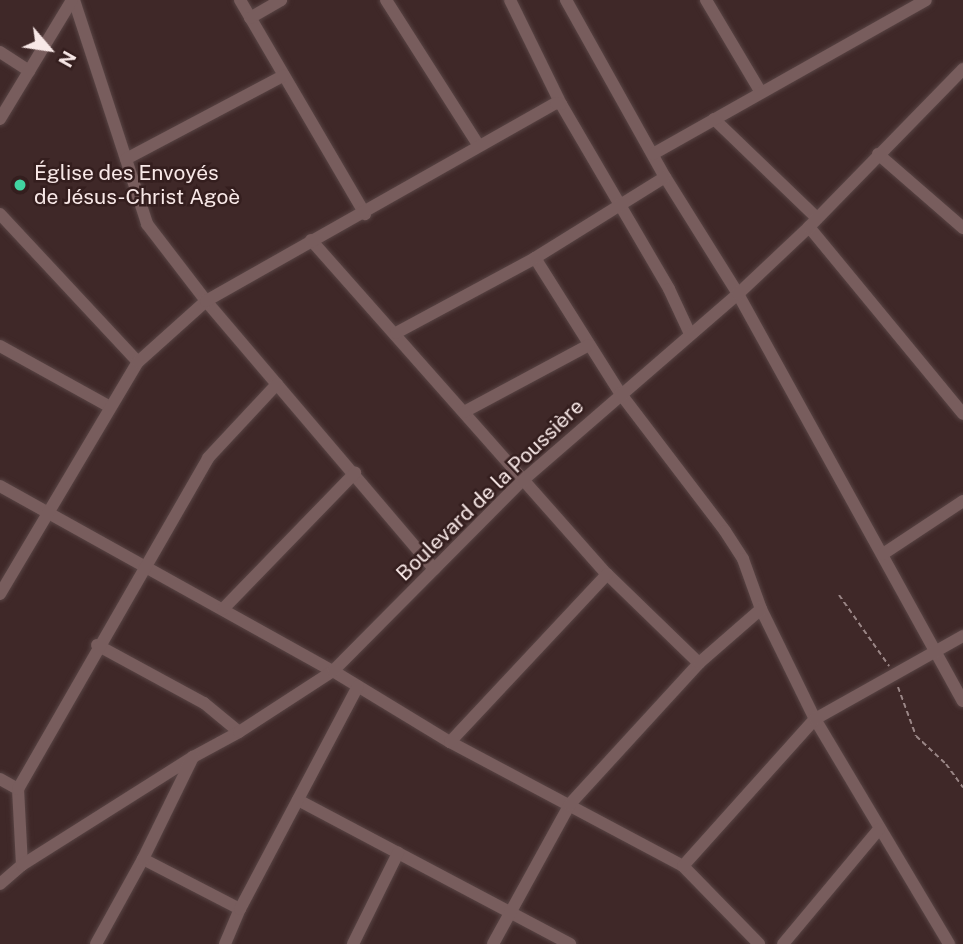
<!DOCTYPE html>
<meta charset="utf-8">
<style>
body{margin:0}
#map{position:relative;width:963px;height:944px;overflow:hidden;background:#3f2828;font-family:"Public Sans",sans-serif}
div>[style]{position:absolute}
[style*='--x']{left:calc(var(--x)*1px);top:calc(var(--y)*1px);width:calc(var(--w)*1px);rotate:calc(var(--a)*1deg)}
.path>*{height:2px;margin-top:-1px;transform-origin:0;background:repeating-linear-gradient(90deg,#9a8686 0 5px,transparent 0 8.5px)}
.roads{filter:drop-shadow(0 0 2px #584444) drop-shadow(0 0 2px #584444)}
.minor>*{height:12px;margin:-6px;padding:0 6px;transform-origin:6px;border-radius:6px;background:#785d5d}
.dots>*{width:19px;height:19px;translate:-50% -50%;box-sizing:border-box;border:4px solid #341e1e;border-radius:50%}
span{translate:-50% -50%;white-space:nowrap;text-align:center;line-height:1.15;-webkit-text-stroke:5px #341e1e;paint-order:stroke}
.poi-label{font-size:21px;color:#f8e8e7}
.left{translate:0 -50%;text-align:left}
.street-label{font-size:21px;color:#f8e8e7}
.north{position:absolute;left:14px;top:14px;width:70px;height:70px;-webkit-text-stroke:5px #341e1e;paint-order:stroke;rotate:119deg;font-size:19px;font-weight:700;line-height:28px;text-align:center;color:#f8e8e7}
.north::after{content:'';display:block;margin:auto;width:24px;height:32px;background:#f8e8e7;clip-path:polygon(50% 0,100% 100%,50% 72%,0 100%)}
</style>
<div id="map">
<div class="path">
<i style="--x:839;--y:595;--w:87;--a:54.8"></i>
<i style="--x:898;--y:687;--w:52;--a:69.8"></i>
<i style="--x:916;--y:736;--w:41;--a:43"></i>
<i style="--x:946;--y:764;--w:29;--a:54"></i>
</div>
<div class="roads">
<div class="minor">
<i style="--x:74;--y:0;--w:236;--a:71.9"></i>
<i style="--x:147;--y:224;--w:97;--a:52.5"></i>
<i style="--x:206;--y:301;--w:352;--a:49.6"></i>
<i style="--x:240;--y:0;--w:248;--a:59.7"></i>
<i style="--x:386;--y:0;--w:173;--a:57.5"></i>
<i style="--x:510;--y:0;--w:116;--a:63.9"></i>
<i style="--x:561;--y:104;--w:214;--a:59.7"></i>
<i style="--x:669;--y:289;--w:50;--a:65"></i>
<i style="--x:566;--y:0;--w:203;--a:60.8"></i>
<i style="--x:665;--y:177;--w:138;--a:58"></i>
<i style="--x:738;--y:294;--w:465;--a:61.1"></i>
<i style="--x:706;--y:0;--w:106;--a:59.3"></i>
<i style="--x:250;--y:18;--w:36;--a:-30"></i>
<i style="--x:0;--y:52;--w:35;--a:33"></i>
<i style="--x:0;--y:119;--w:139;--a:-58.8"></i>
<i style="--x:714;--y:119;--w:143;--a:43.9"></i>
<i style="--x:653;--y:154;--w:313;--a:-29.4"></i>
<i style="--x:878;--y:154;--w:113;--a:41"></i>
<i style="--x:126;--y:159;--w:178;--a:-27.9"></i>
<i style="--x:0;--y:214;--w:202;--a:47"></i>
<i style="--x:809;--y:227;--w:242;--a:50.5"></i>
<i style="--x:311;--y:240;--w:446;--a:48.5"></i>
<i style="--x:607;--y:574;--w:128;--a:44.1"></i>
<i style="--x:535;--y:258;--w:160;--a:57.8"></i>
<i style="--x:620;--y:393;--w:173;--a:52.7"></i>
<i style="--x:725;--y:531;--w:33;--a:57"></i>
<i style="--x:743;--y:559;--w:53;--a:70.2"></i>
<i style="--x:761;--y:609;--w:123;--a:63.9"></i>
<i style="--x:815;--y:719;--w:262;--a:59.2"></i>
<i style="--x:396;--y:333;--w:158;--a:-28.3"></i>
<i style="--x:535;--y:258;--w:153;--a:-31.9"></i>
<i style="--x:0;--y:346;--w:126;--a:29"></i>
<i style="--x:464;--y:412;--w:142;--a:-28.2"></i>
<i style="--x:0;--y:486;--w:381;--a:29.1"></i>
<i style="--x:333;--y:671;--w:137;--a:31.3"></i>
<i style="--x:450;--y:742;--w:264;--a:28"></i>
<i style="--x:683;--y:866;--w:109;--a:45.7"></i>
<i style="--x:883;--y:554;--w:96;--a:-33.5"></i>
<i style="--x:0;--y:594;--w:270;--a:-59.3"></i>
<i style="--x:138;--y:362;--w:91;--a:-41.9"></i>
<i style="--x:206;--y:301;--w:402;--a:-29.5"></i>
<i style="--x:556;--y:103;--w:5;--a:11"></i>
<i style="--x:223;--y:609;--w:190;--a:-45.9"></i>
<i style="--x:97;--y:645;--w:122;--a:28.5"></i>
<i style="--x:204;--y:703;--w:45;--a:39.6"></i>
<i style="--x:450;--y:742;--w:230;--a:-46.9"></i>
<i style="--x:0;--y:779;--w:21;--a:29"></i>
<i style="--x:298;--y:800;--w:308;--a:27.9"></i>
<i style="--x:143;--y:859;--w:109;--a:27.3"></i>
<i style="--x:22;--y:865;--w:76;--a:-93"></i>
<i style="--x:18;--y:789;--w:382;--a:-60.1"></i>
<i style="--x:208;--y:458;--w:101;--a:-47"></i>
<i style="--x:683;--y:866;--w:198;--a:-48.1"></i>
<i style="--x:815;--y:719;--w:170;--a:-29.3"></i>
<i style="--x:0;--y:884;--w:29;--a:-41"></i>
<i style="--x:22;--y:865;--w:202;--a:-32.3"></i>
<i style="--x:193;--y:757;--w:52;--a:-28.5"></i>
<i style="--x:239;--y:732;--w:112;--a:-33"></i>
<i style="--x:333;--y:671;--w:268;--a:-45.2"></i>
<i style="--x:522;--y:481;--w:286;--a:-40.9"></i>
<i style="--x:738;--y:294;--w:98;--a:-43.3"></i>
<i style="--x:809;--y:227;--w:221;--a:-45.7"></i>
<i style="--x:96;--y:944;--w:97;--a:-61.1"></i>
<i style="--x:143;--y:859;--w:114;--a:-63.9"></i>
<i style="--x:225;--y:944;--w:38;--a:-67"></i>
<i style="--x:240;--y:909;--w:252;--a:-62.1"></i>
<i style="--x:353;--y:944;--w:102;--a:-63.7"></i>
<i style="--x:493;--y:944;--w:160;--a:-61.2"></i>
<i style="--x:570;--y:804;--w:191;--a:-47.5"></i>
<i style="--x:699;--y:663;--w:82;--a:-41.1"></i>
<i style="--x:783;--y:944;--w:150;--a:-50.1"></i>
</div>
</div>
<div class="dots">
<i style="left:20px;top:185px;background:#41d4a1"></i>
</div>
<div class="poi-label">
<span class="left" style="left:34px;top:185px">Église des Envoyés<br>de Jésus-Christ Agoè</span>
</div>
<div class="street-label">
<span style="left:490px;top:490px;rotate:-44deg">Boulevard de la Poussière</span>
</div>
<div class="north">N</div>
</div>
